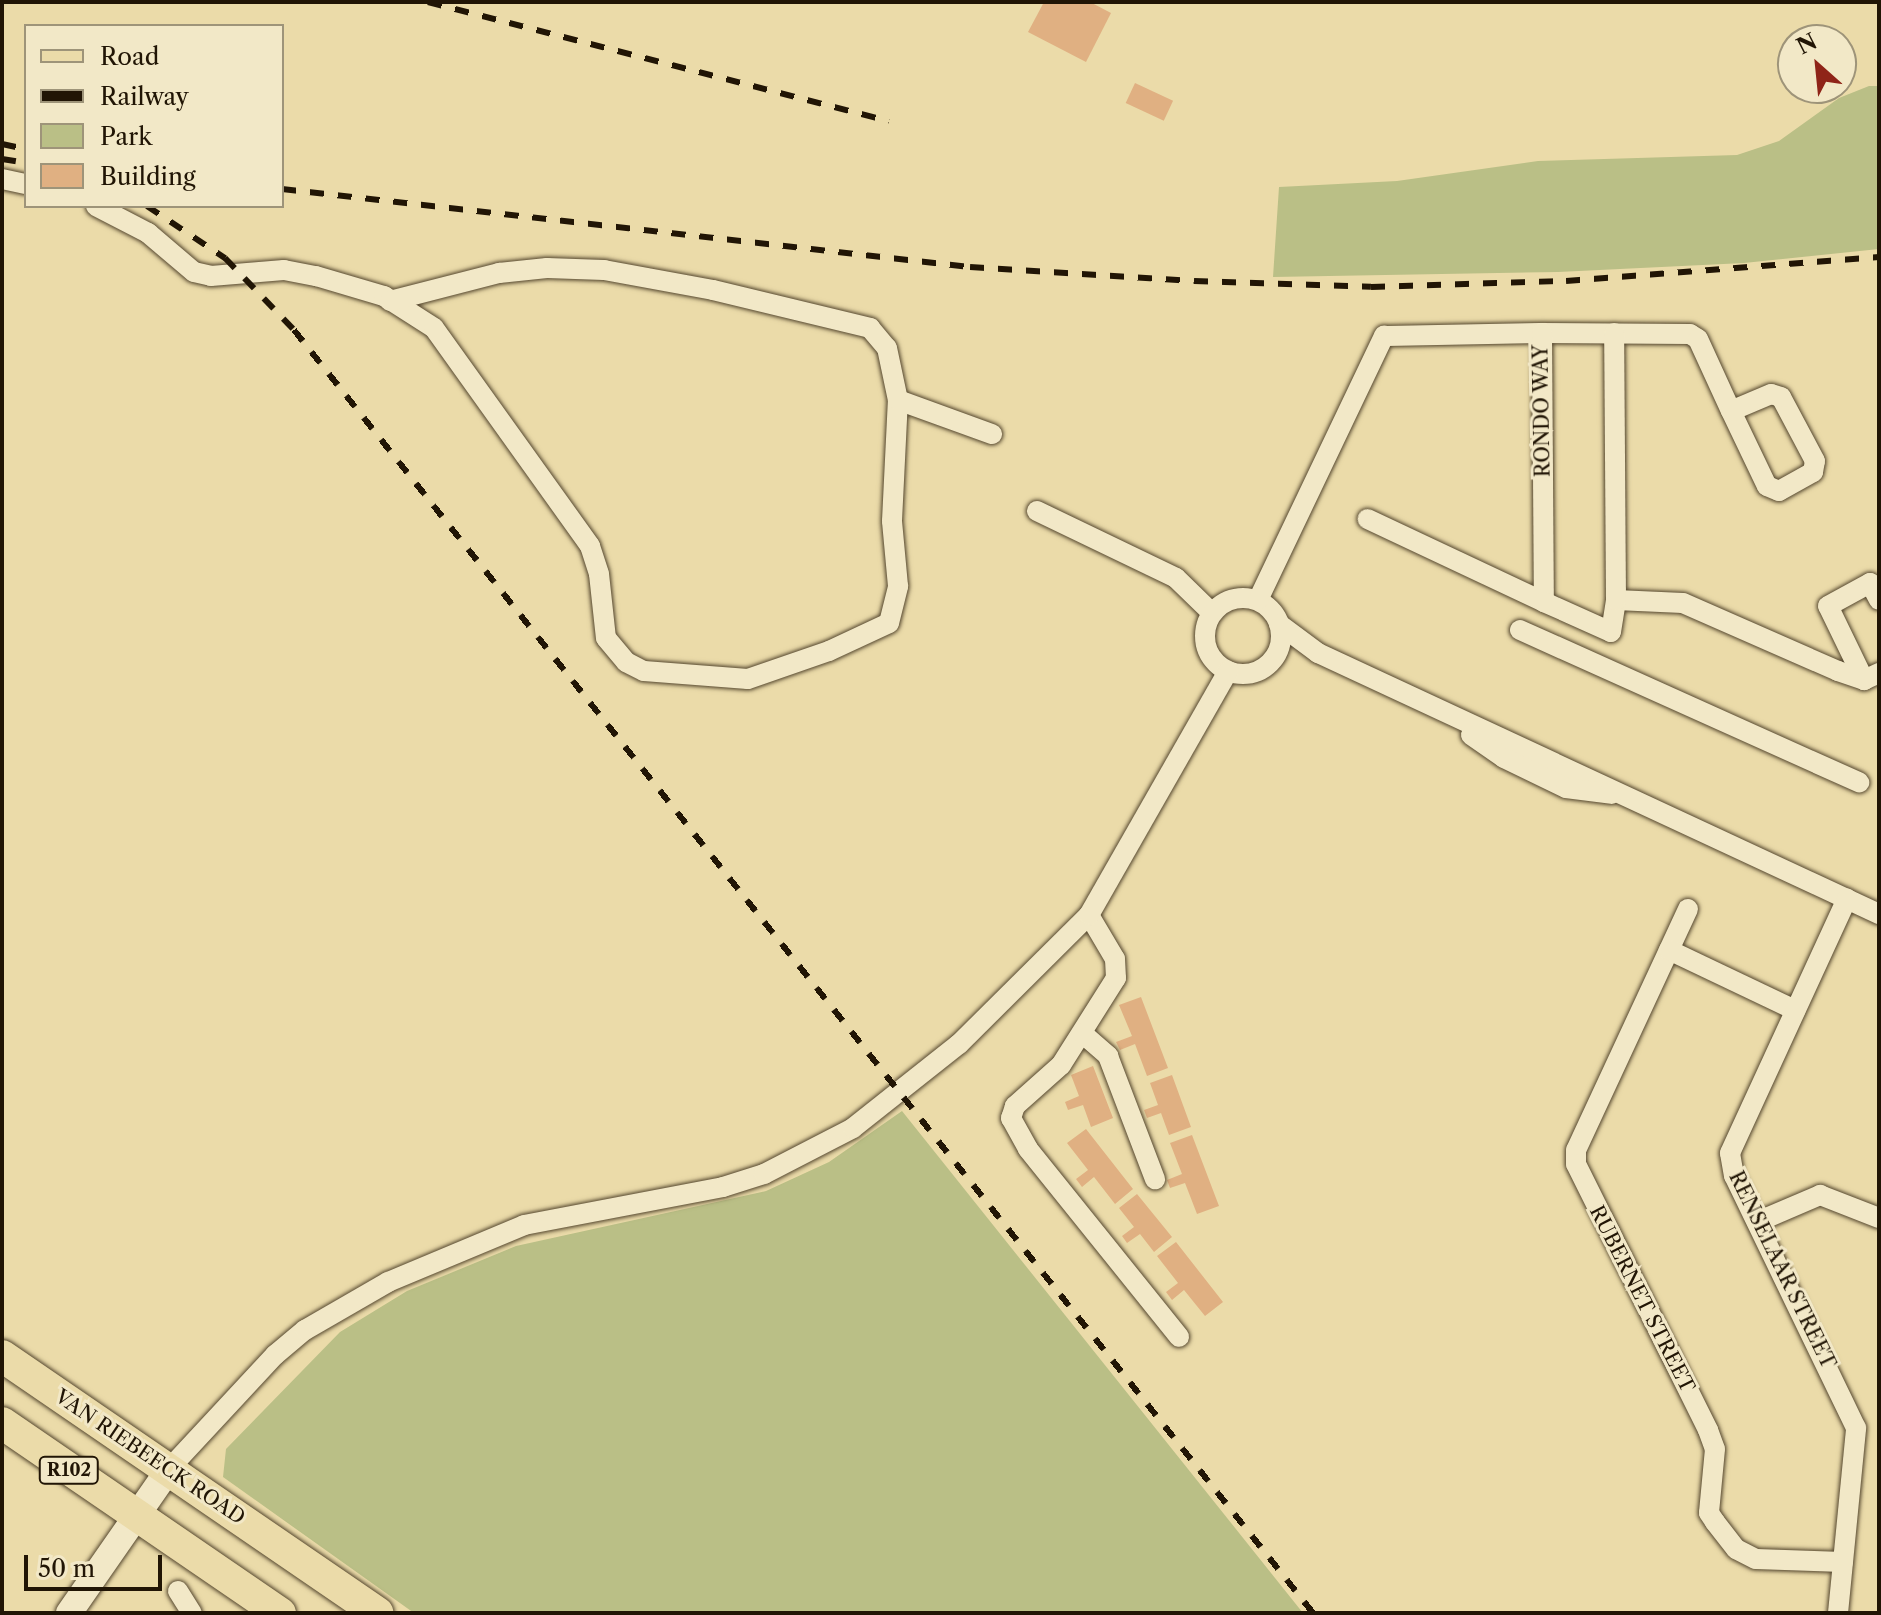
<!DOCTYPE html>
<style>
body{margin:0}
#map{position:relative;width:1881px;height:1615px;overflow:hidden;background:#ebdba9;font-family:"Libre Caslon Text",serif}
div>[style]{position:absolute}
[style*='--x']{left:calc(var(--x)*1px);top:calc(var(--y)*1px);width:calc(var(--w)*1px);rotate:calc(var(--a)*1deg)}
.green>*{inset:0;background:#babf86}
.building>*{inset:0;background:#e0b082;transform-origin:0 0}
.roads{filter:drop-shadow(0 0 2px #54462e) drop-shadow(0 0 2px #54462e)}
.minor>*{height:20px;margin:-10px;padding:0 10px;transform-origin:10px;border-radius:10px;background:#f2e8c7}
.minor>.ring{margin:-10px;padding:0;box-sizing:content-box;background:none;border:20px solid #f2e8c7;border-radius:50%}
.tertiary>*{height:26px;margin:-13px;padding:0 13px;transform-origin:13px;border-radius:13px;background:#f2e8c7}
.primary>*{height:32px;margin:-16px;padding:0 16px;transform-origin:16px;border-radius:16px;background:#ebdba9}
.rail>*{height:6px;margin-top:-3px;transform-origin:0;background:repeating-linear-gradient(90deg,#211505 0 14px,transparent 0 28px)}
span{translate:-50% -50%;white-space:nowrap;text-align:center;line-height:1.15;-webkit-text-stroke:6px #f2e8c7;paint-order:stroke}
.shield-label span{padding:2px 6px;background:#f2e8c7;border:2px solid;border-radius:6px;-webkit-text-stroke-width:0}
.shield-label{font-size:18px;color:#211505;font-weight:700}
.street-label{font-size:20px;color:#211505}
.frame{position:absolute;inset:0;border:4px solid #211505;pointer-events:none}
.legend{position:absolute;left:24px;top:24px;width:260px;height:184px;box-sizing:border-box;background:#f2e8c7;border:2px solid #9e9479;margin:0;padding:10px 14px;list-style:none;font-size:24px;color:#211505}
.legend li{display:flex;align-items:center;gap:16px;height:40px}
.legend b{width:40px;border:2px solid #9e9479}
.north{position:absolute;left:1777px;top:24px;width:80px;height:80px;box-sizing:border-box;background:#f2e8c7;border:2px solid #9e9479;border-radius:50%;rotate:333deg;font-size:22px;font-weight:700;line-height:32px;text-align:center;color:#211505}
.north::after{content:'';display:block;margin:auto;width:28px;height:36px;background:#8f2418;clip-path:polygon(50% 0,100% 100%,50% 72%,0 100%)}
.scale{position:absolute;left:24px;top:1555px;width:138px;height:36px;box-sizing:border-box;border:4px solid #211505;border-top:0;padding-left:10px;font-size:24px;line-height:28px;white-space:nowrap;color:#211505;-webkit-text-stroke:6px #f2e8c7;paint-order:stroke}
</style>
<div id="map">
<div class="green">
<i style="clip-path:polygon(1869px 86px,1879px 86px,1879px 249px,1744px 263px,1558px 272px,1273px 277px,1279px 187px,1397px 181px,1538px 161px,1737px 155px,1779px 141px,1839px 98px)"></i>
<i style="clip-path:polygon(902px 1111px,1303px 1613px,414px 1613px,223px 1477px,226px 1449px,340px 1332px,407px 1291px,516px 1246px,766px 1191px,829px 1162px)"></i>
</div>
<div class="building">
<i style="clip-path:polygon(1044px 2px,1090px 2px,1111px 13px,1086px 62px,1028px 32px)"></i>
<i style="left:1135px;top:83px;width:42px;height:22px;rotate:25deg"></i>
<i style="clip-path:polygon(1141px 997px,1168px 1068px,1147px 1076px,1135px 1044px,1120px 1050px,1116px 1042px,1132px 1036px,1119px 1005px)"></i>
<i style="clip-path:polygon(1093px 1066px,1113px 1118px,1091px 1127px,1083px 1105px,1068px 1110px,1065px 1102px,1079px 1096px,1071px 1075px)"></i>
<i style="clip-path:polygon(1172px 1075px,1191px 1127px,1169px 1135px,1161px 1113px,1147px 1118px,1144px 1110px,1158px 1105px,1150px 1083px)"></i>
<i style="clip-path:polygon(1086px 1129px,1133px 1189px,1115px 1204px,1094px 1177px,1082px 1187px,1076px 1179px,1088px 1170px,1067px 1143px)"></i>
<i style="clip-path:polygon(1192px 1135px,1219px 1206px,1197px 1214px,1185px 1183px,1170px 1188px,1167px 1180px,1182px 1174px,1170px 1143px)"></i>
<i style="clip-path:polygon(1137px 1194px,1172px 1237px,1154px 1252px,1140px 1234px,1127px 1243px,1122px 1236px,1134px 1227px,1119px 1208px)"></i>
<i style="clip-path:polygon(1176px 1242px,1223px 1302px,1205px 1316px,1184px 1290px,1172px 1300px,1166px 1292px,1178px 1283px,1157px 1256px)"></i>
</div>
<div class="roads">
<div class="minor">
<i style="--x:2;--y:179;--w:25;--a:12"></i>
<i style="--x:96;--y:206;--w:59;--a:27.4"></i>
<i style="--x:148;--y:233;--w:60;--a:40.3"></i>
<i style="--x:194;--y:272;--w:17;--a:13"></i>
<i style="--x:211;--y:276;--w:73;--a:-4.7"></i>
<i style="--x:284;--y:270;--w:33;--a:11"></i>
<i style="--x:316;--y:276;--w:71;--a:16.4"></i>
<i style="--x:384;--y:296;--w:59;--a:32.6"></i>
<i style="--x:434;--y:328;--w:268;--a:54.4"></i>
<i style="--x:590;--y:546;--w:29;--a:72"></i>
<i style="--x:599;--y:574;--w:64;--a:83.8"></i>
<i style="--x:606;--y:638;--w:31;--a:50"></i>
<i style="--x:626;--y:662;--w:20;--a:27"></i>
<i style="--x:644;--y:671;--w:104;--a:4.4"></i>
<i style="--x:748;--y:679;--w:86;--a:-19.1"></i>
<i style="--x:829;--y:651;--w:66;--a:-25"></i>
<i style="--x:889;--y:623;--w:38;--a:-76"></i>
<i style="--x:898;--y:586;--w:65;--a:-95.3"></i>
<i style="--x:892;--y:521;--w:121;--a:-87.2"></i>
<i style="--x:390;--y:301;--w:113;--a:-14.4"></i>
<i style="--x:499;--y:273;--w:48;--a:-5.9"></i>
<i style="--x:547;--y:268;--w:57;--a:2"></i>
<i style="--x:604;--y:270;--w:111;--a:10.4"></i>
<i style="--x:713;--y:290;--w:162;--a:13.6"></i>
<i style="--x:870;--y:328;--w:26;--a:50"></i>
<i style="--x:887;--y:348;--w:53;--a:78.1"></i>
<i style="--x:898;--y:400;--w:100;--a:19.9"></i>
<i style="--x:1542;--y:333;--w:148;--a:0.4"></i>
<i style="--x:1690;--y:334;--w:9;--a:32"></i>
<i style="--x:1698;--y:339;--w:79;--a:65.4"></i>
<i style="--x:1731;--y:411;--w:83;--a:64.4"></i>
<i style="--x:1767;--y:486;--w:13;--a:23"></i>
<i style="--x:1779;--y:491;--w:39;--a:-29"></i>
<i style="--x:1813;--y:472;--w:11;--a:-80"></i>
<i style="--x:1815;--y:461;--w:72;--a:-118"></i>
<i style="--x:1781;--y:397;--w:10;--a:-163"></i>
<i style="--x:1771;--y:394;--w:43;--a:157"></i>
<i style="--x:1037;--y:511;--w:154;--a:25.7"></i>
<i style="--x:1176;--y:578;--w:50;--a:44.2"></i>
<i class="ring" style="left:1205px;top:598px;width:56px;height:56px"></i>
<i style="--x:1258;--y:600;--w:293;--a:-64.5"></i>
<i style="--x:1384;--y:336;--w:158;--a:-1.1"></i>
<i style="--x:1542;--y:333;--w:269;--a:89.6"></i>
<i style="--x:1544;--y:602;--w:195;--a:-154.8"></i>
<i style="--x:1616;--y:600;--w:67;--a:2.6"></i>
<i style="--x:1683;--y:603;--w:169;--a:23.7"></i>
<i style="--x:1838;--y:671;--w:28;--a:19"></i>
<i style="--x:1864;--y:680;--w:17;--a:-25"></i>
<i style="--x:1544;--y:602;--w:73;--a:24.1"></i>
<i style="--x:1611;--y:632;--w:32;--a:-81"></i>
<i style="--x:1616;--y:600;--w:267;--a:-90.4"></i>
<i style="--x:1279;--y:624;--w:49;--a:36.6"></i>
<i style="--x:1318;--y:653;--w:619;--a:24.95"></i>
<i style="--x:1520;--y:630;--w:372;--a:24.2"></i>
<i style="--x:1864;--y:680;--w:82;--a:-115.9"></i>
<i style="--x:1828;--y:606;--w:48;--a:-28.7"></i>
<i style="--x:1870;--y:583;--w:19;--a:62"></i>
<i style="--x:1471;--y:735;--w:40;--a:34.9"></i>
<i style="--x:1504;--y:758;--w:69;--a:25.8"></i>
<i style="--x:1566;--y:788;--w:46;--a:7.4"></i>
<i style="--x:1688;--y:909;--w:266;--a:114.9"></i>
<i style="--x:1576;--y:1150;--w:14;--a:90"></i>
<i style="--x:1576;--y:1164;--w:297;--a:63.6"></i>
<i style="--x:1708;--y:1430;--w:20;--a:70"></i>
<i style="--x:1715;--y:1449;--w:64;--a:95.4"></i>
<i style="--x:1709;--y:1513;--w:11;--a:56"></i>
<i style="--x:1715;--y:1522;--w:34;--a:52"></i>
<i style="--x:1736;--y:1549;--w:22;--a:27"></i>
<i style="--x:1756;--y:1559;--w:87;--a:2"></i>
<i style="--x:1089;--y:915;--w:51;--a:59.4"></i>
<i style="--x:1115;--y:959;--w:19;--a:87"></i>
<i style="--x:1116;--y:978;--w:103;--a:122.3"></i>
<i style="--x:1061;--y:1065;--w:62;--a:138.3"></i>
<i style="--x:1015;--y:1106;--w:13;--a:108"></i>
<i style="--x:1011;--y:1118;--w:35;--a:61"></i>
<i style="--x:1028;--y:1149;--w:241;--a:51.2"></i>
<i style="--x:1669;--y:950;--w:140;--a:25.5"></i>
<i style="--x:1082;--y:1033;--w:35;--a:41"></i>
<i style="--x:1108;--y:1056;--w:132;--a:69.1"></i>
<i style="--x:1757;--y:1222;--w:69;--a:-23.2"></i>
<i style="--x:1820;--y:1195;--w:63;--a:21.3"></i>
<i style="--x:169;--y:1469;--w:156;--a:-47.1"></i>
<i style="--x:275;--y:1355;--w:39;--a:-40"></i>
<i style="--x:305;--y:1330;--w:96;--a:-30"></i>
<i style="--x:388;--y:1282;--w:147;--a:-22.7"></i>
<i style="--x:524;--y:1225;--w:203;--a:-10.8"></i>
<i style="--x:723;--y:1187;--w:43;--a:-17.6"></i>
<i style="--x:764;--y:1174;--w:100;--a:-27.3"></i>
<i style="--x:853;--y:1128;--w:135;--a:-38.4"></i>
<i style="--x:959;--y:1044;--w:183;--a:-44.8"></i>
<i style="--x:1089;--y:915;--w:281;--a:-60.3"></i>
<i style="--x:178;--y:1591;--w:26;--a:58"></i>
<i style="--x:1838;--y:1613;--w:186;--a:-84.4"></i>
<i style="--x:1856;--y:1428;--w:280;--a:-115.8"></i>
<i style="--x:1734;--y:1176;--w:23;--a:-100"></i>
<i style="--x:1730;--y:1153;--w:280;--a:-65.3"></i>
</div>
<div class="tertiary">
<i style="--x:69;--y:1613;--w:175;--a:-55.2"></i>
</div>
<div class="primary">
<i style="--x:2;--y:1356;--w:455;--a:34.4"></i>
<i style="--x:2;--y:1423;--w:337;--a:34.4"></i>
</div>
</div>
<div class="rail">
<i style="--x:428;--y:2;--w:476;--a:14.5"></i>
<i style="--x:2;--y:144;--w:25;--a:12"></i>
<i style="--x:2;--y:159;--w:24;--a:9"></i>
<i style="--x:282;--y:189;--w:692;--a:6.47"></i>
<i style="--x:970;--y:267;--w:224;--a:3.6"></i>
<i style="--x:1194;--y:281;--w:177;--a:1.9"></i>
<i style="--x:1371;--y:287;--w:195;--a:-1.8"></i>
<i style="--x:1566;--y:281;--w:314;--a:-4.4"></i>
<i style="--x:147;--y:206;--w:94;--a:33.7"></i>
<i style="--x:225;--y:258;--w:100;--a:46.2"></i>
<i style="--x:294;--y:330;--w:1638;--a:51.54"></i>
</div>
<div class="shield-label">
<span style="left:69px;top:1470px">R102</span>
</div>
<div class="street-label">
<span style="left:1542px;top:411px;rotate:-91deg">RONDO WAY</span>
<span style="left:1782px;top:1270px;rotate:64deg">RENSELAAR STREET</span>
<span style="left:1642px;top:1299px;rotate:63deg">RUBERNET STREET</span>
<span style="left:150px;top:1457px;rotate:34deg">VAN RIEBEECK ROAD</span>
</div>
<div class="frame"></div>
<ul class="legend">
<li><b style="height:10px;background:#ebdba9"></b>Road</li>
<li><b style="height:10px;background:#211505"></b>Railway</li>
<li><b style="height:22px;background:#babf86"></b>Park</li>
<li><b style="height:22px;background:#e0b082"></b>Building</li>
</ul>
<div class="north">N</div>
<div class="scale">50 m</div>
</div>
